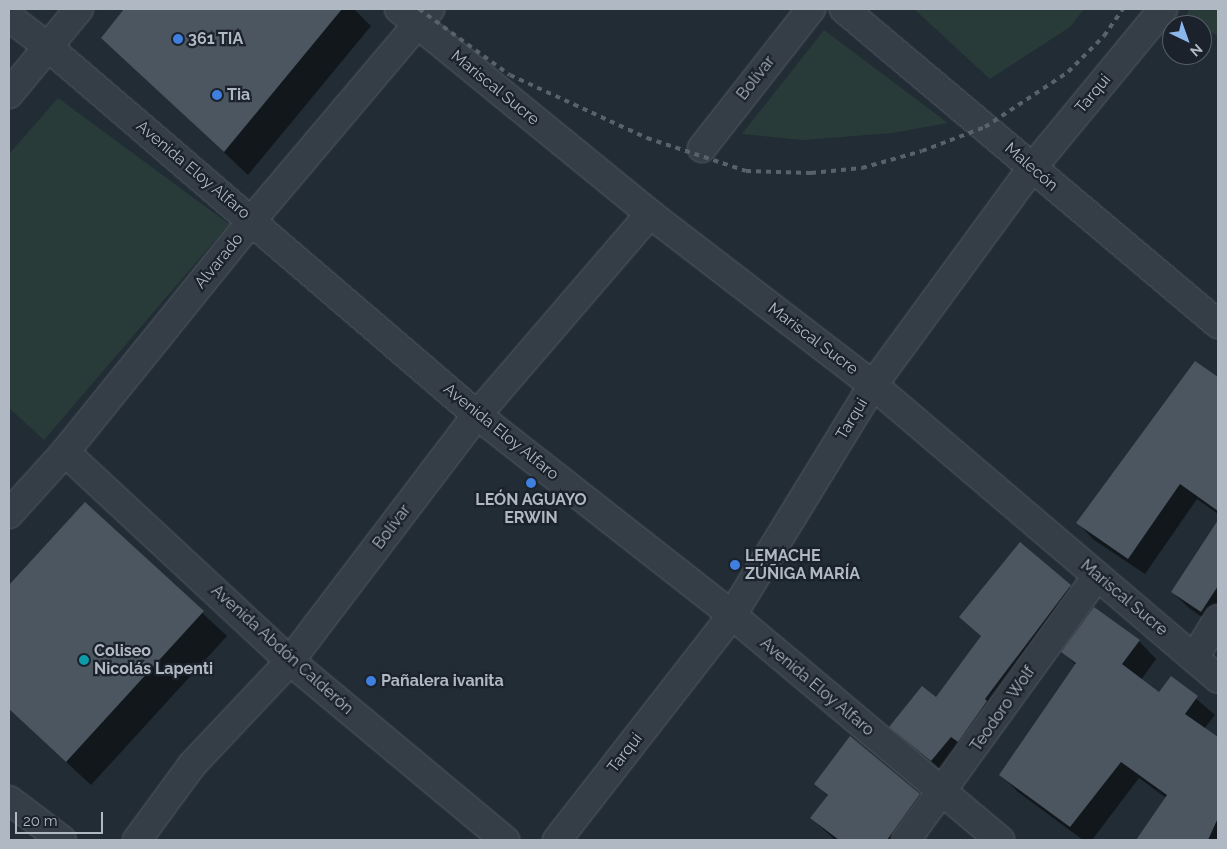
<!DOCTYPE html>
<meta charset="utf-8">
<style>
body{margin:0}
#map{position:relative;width:1227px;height:849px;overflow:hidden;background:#222c35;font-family:Raleway,sans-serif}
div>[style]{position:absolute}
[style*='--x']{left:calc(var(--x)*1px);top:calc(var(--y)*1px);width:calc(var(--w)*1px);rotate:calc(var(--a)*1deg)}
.green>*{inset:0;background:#283b39}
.shadow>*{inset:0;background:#0007}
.building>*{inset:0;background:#4b5661}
.roads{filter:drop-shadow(0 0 1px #535b64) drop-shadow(0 0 1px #535b64)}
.minor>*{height:28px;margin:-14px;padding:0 14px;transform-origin:14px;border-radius:14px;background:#353d46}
.tertiary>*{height:28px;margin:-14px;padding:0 14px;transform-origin:14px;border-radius:14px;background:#353d46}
.rail>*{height:4px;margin-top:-2px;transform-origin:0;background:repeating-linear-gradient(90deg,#58626d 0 5px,transparent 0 10px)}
.dots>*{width:14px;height:14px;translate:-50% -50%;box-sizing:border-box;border:2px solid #1b222b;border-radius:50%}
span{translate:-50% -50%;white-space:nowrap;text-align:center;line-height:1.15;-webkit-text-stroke:4.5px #1b222b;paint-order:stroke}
.poi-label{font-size:16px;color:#b0b8c3;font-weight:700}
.left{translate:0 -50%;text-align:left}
.street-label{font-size:16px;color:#b0b8c3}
.frame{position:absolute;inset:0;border:10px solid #b0b8c3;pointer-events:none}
.north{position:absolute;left:1162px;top:15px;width:50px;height:50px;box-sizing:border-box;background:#1b222b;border:1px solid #575e68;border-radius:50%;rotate:138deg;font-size:14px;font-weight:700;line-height:20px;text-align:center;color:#b0b8c3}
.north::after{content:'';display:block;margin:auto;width:18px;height:22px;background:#8bb7ed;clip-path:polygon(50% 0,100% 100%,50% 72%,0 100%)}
.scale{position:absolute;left:15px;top:812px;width:88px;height:22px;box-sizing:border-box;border:2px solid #b0b8c3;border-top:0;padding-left:6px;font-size:15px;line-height:18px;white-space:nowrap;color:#b0b8c3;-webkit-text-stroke:4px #1b222b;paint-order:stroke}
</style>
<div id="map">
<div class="green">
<i style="clip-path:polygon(914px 9px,1084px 9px,1070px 27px,990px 79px)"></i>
<i style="clip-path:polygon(1189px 9px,1218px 9px,1218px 36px,1186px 18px)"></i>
<i style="clip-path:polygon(824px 30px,948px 123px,892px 133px,803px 140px,742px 134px)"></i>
<i style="clip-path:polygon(58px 98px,229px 224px,44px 440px,9px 408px,9px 154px)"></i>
</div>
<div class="shadow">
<i style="clip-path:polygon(126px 9px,354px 9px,371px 26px,248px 175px,103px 38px)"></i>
<i style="clip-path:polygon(1195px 363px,1218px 380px,1218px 514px,1197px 499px,1145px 574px,1094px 540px,1078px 523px)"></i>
<i style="clip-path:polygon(85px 504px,227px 636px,91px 785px,9px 709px,9px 587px)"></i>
<i style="clip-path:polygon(1218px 523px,1218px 628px,1189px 608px,1172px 592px)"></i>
<i style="clip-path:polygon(1020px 544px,1083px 599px,944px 773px,891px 726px,937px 699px,982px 637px,961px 617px)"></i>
<i style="clip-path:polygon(1139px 641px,1156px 659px,1141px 680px,1159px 694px,1172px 678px,1215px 715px,1204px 729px,1218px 738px,1218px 840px,1138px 840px,1166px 798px,1139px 778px,1092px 840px,1083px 840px,1018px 792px,1001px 775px,1076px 665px,1063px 652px)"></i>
<i style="clip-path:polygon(816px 784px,920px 794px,938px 813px,918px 840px,835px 840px,811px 818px,828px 796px)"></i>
</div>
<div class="building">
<i style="clip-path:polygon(124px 9px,342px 9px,224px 152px,101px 38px)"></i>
<i style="clip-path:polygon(1195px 361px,1218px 377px,1218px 511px,1180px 484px,1128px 559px,1076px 523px)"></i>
<i style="clip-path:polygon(85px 502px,204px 611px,66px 762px,9px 709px,9px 585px)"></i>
<i style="clip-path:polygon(1218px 520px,1218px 586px,1201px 612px,1171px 592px)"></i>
<i style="clip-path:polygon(1020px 542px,1071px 585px,985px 699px,987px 701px,958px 742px,951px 737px,931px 761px,889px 727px,922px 686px,936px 697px,981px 636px,959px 617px)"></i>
<i style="clip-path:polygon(1094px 607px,1140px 640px,1122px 664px,1159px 692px,1171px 676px,1198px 696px,1185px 714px,1218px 737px,1218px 818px,1208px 840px,1136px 840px,1167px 795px,1121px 762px,1070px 827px,999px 775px,1076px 663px,1061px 652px)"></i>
<i style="clip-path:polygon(850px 736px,920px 794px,887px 840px,839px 840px,810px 818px,828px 795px,814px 784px)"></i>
</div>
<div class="roads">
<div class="minor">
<i style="--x:399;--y:9;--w:324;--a:39.2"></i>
<i style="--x:650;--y:214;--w:281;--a:37.5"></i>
<i style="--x:873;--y:385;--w:453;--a:40.4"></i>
<i style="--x:844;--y:9;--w:489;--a:40.1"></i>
<i style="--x:9;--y:94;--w:110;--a:-50.5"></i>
<i style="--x:702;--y:148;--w:177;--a:-51.9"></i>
<i style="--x:65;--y:452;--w:307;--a:42.9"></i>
<i style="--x:290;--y:661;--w:280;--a:39.8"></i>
<i style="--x:9;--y:514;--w:84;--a:-47.9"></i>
<i style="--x:65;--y:452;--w:298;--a:-51.1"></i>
<i style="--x:252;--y:220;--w:276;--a:-49.8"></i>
<i style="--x:1194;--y:658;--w:46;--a:-58.4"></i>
<i style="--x:9;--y:800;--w:66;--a:37"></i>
<i style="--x:137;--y:840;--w:93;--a:-53.7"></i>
<i style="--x:192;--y:765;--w:143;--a:-46.7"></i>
<i style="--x:290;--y:661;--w:309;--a:-52.8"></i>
<i style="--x:477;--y:415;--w:265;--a:-49.3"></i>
<i style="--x:557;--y:840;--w:285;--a:-52.1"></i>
<i style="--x:732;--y:615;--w:270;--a:-58.5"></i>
<i style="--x:873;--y:385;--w:269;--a:-53.8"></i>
<i style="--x:1032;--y:168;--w:206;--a:-50.5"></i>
<i style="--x:906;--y:840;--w:326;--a:-54.1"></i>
</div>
<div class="tertiary">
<i style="--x:9;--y:17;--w:49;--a:37.6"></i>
<i style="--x:48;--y:47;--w:565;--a:40.62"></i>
<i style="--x:477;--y:415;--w:324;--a:38.1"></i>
<i style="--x:732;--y:615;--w:350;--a:40"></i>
</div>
</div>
<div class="rail">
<i style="--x:419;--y:9;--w:112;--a:36"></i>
<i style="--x:510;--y:75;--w:151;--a:24.7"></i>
<i style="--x:647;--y:138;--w:104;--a:18.4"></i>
<i style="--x:746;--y:171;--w:65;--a:1.8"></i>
<i style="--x:811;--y:173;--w:51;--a:-5.6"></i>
<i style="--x:862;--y:168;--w:62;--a:-15.8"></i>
<i style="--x:922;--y:151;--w:67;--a:-20.9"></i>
<i style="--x:985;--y:127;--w:100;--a:-33.5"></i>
<i style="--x:1068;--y:72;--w:51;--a:-45"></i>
<i style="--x:1104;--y:36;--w:33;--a:-55"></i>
</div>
<div class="dots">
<i style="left:178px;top:39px;background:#3f7fe0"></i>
<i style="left:217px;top:95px;background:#3f7fe0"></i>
<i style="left:531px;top:483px;background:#3f7fe0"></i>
<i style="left:735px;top:565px;background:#3f7fe0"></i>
<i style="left:84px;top:660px;background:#0f9aa8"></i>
<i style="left:371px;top:681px;background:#3f7fe0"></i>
</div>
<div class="poi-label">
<span class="left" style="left:188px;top:39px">361 TIA</span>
<span class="left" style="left:227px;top:95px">Tia</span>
<span style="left:531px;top:509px">LEÓN AGUAYO<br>ERWIN</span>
<span class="left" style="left:745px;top:565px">LEMACHE<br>ZÚÑIGA MARÍA</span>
<span class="left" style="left:94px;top:660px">Coliseo<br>Nicolás Lapenti</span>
<span class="left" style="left:381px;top:681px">Pañalera ivanita</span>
</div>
<div class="street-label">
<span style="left:756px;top:78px;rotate:-52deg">Bolívar</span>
<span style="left:495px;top:88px;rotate:39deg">Mariscal Sucre</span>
<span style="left:1093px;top:94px;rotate:-50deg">Tarqui</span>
<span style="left:1031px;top:167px;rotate:41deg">Malecón</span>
<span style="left:193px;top:170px;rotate:40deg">Avenida Eloy Alfaro</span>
<span style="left:219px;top:261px;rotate:-51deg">Alvarado</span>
<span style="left:813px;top:339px;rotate:37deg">Mariscal Sucre</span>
<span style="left:852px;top:419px;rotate:-59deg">Tarqui</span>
<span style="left:501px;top:432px;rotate:39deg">Avenida Eloy Alfaro</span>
<span style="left:392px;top:527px;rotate:-53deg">Bolívar</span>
<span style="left:1124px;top:598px;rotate:40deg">Mariscal Sucre</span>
<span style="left:282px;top:650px;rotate:42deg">Avenida Abdón Calderón</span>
<span style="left:817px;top:687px;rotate:40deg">Avenida Eloy Alfaro</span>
<span style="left:1003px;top:709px;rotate:-55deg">Teodoro Wolf</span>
<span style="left:625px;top:753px;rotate:-52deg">Tarqui</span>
</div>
<div class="frame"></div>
<div class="north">N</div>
<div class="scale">20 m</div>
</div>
